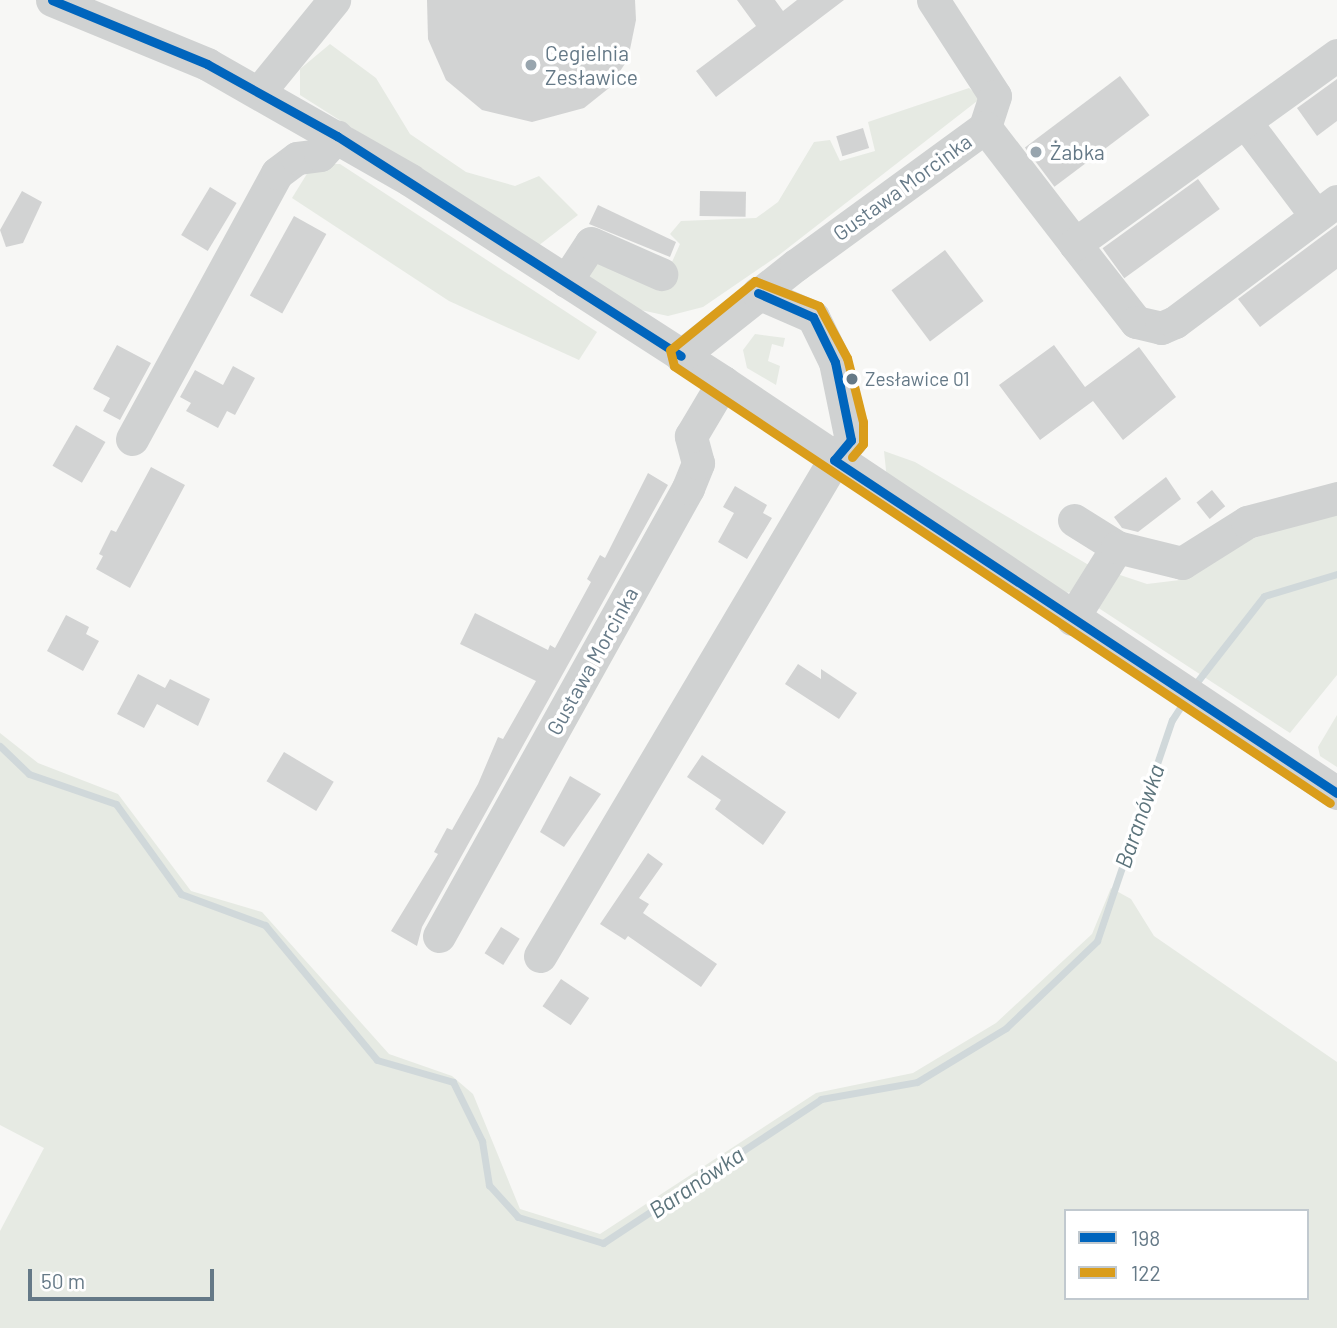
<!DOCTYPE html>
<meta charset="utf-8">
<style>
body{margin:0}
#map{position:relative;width:1337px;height:1328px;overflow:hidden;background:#f7f7f5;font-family:Barlow,sans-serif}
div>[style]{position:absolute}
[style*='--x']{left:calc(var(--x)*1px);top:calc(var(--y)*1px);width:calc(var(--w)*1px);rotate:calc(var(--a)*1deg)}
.green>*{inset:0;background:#e6eae3}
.stream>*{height:7px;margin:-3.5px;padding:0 3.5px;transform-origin:3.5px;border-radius:3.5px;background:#d0d8da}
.building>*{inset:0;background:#d2d3d3;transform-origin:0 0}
.minor>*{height:33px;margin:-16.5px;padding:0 16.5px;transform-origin:16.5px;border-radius:16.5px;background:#d0d2d2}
.bus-1>*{height:9px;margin:-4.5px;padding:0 4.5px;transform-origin:4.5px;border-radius:4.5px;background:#0065bd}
.bus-2>*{height:9px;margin:-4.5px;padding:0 4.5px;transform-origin:4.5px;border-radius:4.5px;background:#da9d1b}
.dots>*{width:19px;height:19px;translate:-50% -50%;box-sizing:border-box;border:4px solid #fff;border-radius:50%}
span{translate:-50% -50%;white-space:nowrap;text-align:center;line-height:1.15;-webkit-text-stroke:7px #fff;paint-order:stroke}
.bus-label{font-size:19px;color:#657987}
.left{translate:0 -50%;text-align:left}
.poi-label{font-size:21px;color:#657987}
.street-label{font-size:21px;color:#657987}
.water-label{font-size:23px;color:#5c747c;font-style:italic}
.legend{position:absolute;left:1064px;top:1209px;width:245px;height:91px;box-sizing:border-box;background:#fff;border:2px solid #c1c9cf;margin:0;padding:9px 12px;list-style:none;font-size:21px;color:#657987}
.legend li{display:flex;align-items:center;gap:14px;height:35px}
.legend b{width:35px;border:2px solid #c1c9cf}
.scale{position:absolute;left:28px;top:1269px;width:186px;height:32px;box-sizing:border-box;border:4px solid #657987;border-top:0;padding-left:9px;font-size:21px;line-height:24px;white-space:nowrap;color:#657987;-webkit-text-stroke:5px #fff;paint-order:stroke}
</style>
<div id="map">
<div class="green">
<i style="clip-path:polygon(330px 44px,376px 78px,410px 134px,466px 172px,515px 186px,539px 176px,578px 215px,538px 246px,300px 95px,300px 69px)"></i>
<i style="clip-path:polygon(969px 88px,981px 98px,779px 255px,703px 307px,668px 316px,632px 308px,585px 279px,594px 258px,659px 291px,680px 244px,670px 234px,681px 221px,756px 218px,778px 202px,814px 142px,830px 140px,840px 161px,875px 151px,868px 122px)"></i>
<i style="clip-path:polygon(313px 164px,340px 164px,597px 332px,579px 360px,449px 301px,292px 198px)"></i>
<i style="clip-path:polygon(755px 334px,785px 338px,783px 347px,772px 344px,768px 361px,780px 366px,776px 385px,747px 368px,743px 350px)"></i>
<i style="clip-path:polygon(884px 451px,915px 462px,1087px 564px,1147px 584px,1180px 580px,1216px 550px,1337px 512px,1337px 675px,1290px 733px,1074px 592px,1053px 594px,887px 480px)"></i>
<i style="clip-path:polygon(1337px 715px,1337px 767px,1320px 756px,1318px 747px)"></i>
<i style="clip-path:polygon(evenodd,0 733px,38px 763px,118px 794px,191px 891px,262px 912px,389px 1054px,452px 1076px,473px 1094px,520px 1209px,600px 1234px,816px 1093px,913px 1073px,996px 1023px,1092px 934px,1111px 888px,1131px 899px,1154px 936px,1337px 1062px,1337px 1328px,0 1328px,0 1231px,44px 1148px,0 1125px,0 733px,1066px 1211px,1307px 1211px,1307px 1298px,1066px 1298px,1066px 1211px)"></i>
</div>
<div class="stream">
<i style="--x:1193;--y:687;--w:115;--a:-52"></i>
<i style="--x:1264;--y:596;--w:76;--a:-16.8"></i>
<i style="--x:0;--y:746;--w:40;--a:44"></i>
<i style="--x:29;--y:774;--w:92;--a:19"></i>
<i style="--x:116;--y:804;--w:111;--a:54.2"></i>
<i style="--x:181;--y:894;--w:90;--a:20.3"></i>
<i style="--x:265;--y:925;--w:175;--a:50.3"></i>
<i style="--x:377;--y:1060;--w:79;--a:16.1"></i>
<i style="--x:453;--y:1082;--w:66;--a:63.8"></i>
<i style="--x:482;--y:1141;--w:45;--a:81"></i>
<i style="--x:489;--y:1185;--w:43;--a:47.8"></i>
<i style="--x:518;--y:1217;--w:89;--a:17"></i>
<i style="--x:603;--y:1243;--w:261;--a:-33.4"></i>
<i style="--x:821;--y:1099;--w:97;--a:-10"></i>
<i style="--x:917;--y:1082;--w:104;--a:-31.2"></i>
<i style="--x:1006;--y:1028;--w:126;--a:-43.7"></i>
<i style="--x:1097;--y:941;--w:233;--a:-71.3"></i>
<i style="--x:1172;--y:720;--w:24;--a:-57"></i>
</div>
<div class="building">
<i style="clip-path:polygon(427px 0,635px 0,636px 20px,628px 59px,609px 88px,584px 108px,532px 122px,482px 110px,446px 80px,428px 39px)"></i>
<i style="clip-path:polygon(737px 0,775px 0,783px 11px,797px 0,844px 0,716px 97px,696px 71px,756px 26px)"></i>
<i style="left:1120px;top:76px;width:49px;height:119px;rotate:53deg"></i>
<i style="clip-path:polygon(1337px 79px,1337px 121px,1317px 136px,1297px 108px)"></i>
<i style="left:863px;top:128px;width:21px;height:28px;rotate:73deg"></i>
<i style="left:1198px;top:179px;width:37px;height:118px;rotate:54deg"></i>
<i style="left:210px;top:187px;width:31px;height:56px;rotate:31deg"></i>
<i style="clip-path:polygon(22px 191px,42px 202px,23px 243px,6px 247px,0 230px)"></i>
<i style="left:700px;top:191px;width:46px;height:25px;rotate:1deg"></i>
<i style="clip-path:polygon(598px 205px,676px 242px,670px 257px,589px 224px)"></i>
<i style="left:294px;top:216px;width:37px;height:91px;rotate:29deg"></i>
<i style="clip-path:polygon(1337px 225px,1337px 269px,1260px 327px,1238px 299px)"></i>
<i style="left:945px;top:250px;width:64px;height:67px;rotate:53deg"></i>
<i style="clip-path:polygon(117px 345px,151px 363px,120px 420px,103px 411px,110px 398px,93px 389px)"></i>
<i style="clip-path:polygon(1054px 345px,1085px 387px,1139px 347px,1176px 397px,1123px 440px,1093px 401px,1040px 440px,999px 385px)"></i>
<i style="clip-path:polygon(233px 366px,255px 378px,235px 415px,227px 411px,218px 428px,186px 411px,191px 403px,180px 397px,195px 370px,223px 385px)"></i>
<i style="left:76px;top:425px;width:34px;height:47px;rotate:30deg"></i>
<i style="clip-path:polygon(151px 467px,185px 485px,130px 588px,96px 569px,103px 556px,99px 554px,111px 530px,116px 532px)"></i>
<i style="clip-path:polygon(648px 473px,668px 485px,422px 927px,417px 946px,391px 931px,438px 854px,434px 852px,447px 828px,452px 830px,478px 784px,498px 737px,503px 739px,536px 681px,460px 644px,475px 613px,548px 650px,550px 645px,555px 648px,591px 582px,587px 579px,600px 555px,605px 558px)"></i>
<i style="clip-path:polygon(1166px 477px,1181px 499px,1138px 532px,1122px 528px,1114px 517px)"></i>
<i style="clip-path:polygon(735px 486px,767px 505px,763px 513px,772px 518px,747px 559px,718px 542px,734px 513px,723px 507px)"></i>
<i style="left:1212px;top:490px;width:21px;height:20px;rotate:51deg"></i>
<i style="clip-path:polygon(66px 615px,89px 627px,86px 634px,99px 641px,83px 671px,47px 651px)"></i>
<i style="clip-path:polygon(798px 664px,821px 679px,821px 669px,857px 693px,839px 719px,785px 684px)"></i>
<i style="clip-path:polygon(138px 674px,165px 688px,170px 679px,210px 699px,198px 726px,157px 704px,144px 728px,117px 714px)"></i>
<i style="left:284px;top:752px;width:58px;height:34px;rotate:31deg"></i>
<i style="clip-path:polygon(702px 755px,786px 812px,763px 845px,715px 809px,721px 800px,687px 777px)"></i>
<i style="clip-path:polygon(570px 776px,601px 794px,564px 847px,540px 832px)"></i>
<i style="clip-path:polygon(648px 853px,663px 864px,639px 898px,649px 904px,643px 913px,717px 964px,701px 987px,628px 936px,625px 940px,600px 924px)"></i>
<i style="left:501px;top:927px;width:22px;height:31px;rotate:32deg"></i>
<i style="left:561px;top:979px;width:34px;height:33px;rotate:34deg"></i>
</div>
<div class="minor">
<i style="--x:52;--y:0;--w:168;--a:22.4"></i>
<i style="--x:207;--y:64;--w:234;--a:29.7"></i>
<i style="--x:410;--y:180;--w:373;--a:32.8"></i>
<i style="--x:723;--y:382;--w:739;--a:33.8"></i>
<i style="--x:933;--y:0;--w:114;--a:57.1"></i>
<i style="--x:995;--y:96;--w:33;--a:108"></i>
<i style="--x:259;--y:92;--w:119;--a:-50.8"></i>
<i style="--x:1246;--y:123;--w:116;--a:53"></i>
<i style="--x:1075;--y:244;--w:99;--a:52"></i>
<i style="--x:1136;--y:322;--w:26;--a:13"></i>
<i style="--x:1161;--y:328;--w:15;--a:-23"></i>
<i style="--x:1175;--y:322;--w:202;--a:-36.8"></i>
<i style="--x:566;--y:281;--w:45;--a:-56.7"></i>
<i style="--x:591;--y:243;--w:77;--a:23.9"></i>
<i style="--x:681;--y:356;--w:147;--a:-38.4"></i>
<i style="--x:796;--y:265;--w:234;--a:-36.1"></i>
<i style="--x:985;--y:127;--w:148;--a:52.4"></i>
<i style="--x:1075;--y:244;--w:323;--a:-35.8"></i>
<i style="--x:132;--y:439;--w:303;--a:-61.4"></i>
<i style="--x:277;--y:173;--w:25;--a:-37"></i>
<i style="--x:297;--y:158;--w:23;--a:-7"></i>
<i style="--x:320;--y:155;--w:25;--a:-48"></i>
<i style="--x:1074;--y:520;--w:51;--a:32.1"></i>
<i style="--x:1072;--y:619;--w:85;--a:-58"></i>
<i style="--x:1117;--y:547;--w:67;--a:13.8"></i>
<i style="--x:1182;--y:563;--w:77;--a:-32.2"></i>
<i style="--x:1247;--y:522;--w:93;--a:-14.9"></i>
<i style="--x:439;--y:936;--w:513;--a:-60.93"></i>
<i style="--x:688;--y:488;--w:27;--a:-68"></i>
<i style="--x:698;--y:463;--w:28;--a:-105"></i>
<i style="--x:691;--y:436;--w:63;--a:-59.3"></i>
<i style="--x:540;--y:956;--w:577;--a:-59.34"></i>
<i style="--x:834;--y:460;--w:26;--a:-50"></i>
<i style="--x:851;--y:440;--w:80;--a:-101.6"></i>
<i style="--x:835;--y:362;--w:50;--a:-116.1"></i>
<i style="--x:813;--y:317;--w:60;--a:-156.4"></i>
</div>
<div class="bus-1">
<i style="--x:52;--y:0;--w:168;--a:22.4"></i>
<i style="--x:207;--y:64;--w:149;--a:29"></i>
<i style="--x:337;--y:136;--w:408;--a:32.6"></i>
<i style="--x:758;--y:293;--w:60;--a:23.6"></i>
<i style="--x:813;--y:317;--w:50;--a:63.9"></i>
<i style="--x:835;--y:362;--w:80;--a:78.4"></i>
<i style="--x:851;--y:440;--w:26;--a:130"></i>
<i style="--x:834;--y:460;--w:603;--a:33.51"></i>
</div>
<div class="bus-2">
<i style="--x:852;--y:457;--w:17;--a:-50"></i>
<i style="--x:863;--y:444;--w:22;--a:-90"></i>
<i style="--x:863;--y:422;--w:66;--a:-104"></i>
<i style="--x:847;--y:358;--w:59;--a:-118.3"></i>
<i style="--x:819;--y:306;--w:69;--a:-158.7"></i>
<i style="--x:755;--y:281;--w:109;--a:140.9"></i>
<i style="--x:670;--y:350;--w:16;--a:76"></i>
<i style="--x:674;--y:366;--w:788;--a:33.67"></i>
</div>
<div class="dots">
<i style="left:531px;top:65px;background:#98a5ae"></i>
<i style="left:1036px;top:152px;background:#98a5ae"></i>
<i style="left:852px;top:379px;background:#657987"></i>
</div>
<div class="bus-label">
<span class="left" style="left:865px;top:379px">Zesławice 01</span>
</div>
<div class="poi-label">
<span class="left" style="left:545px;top:65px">Cegielnia<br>Zesławice</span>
<span class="left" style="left:1050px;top:152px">Żabka</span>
</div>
<div class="street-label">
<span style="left:902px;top:187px;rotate:-36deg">Gustawa Morcinka</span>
<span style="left:592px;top:661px;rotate:-61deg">Gustawa Morcinka</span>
</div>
<div class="water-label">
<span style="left:1139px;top:816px;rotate:-71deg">Baranówka</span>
<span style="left:696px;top:1182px;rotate:-34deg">Baranówka</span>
</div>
<ul class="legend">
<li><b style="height:9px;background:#0065bd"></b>198</li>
<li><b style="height:9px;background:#da9d1b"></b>122</li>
</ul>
<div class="scale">50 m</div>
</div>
